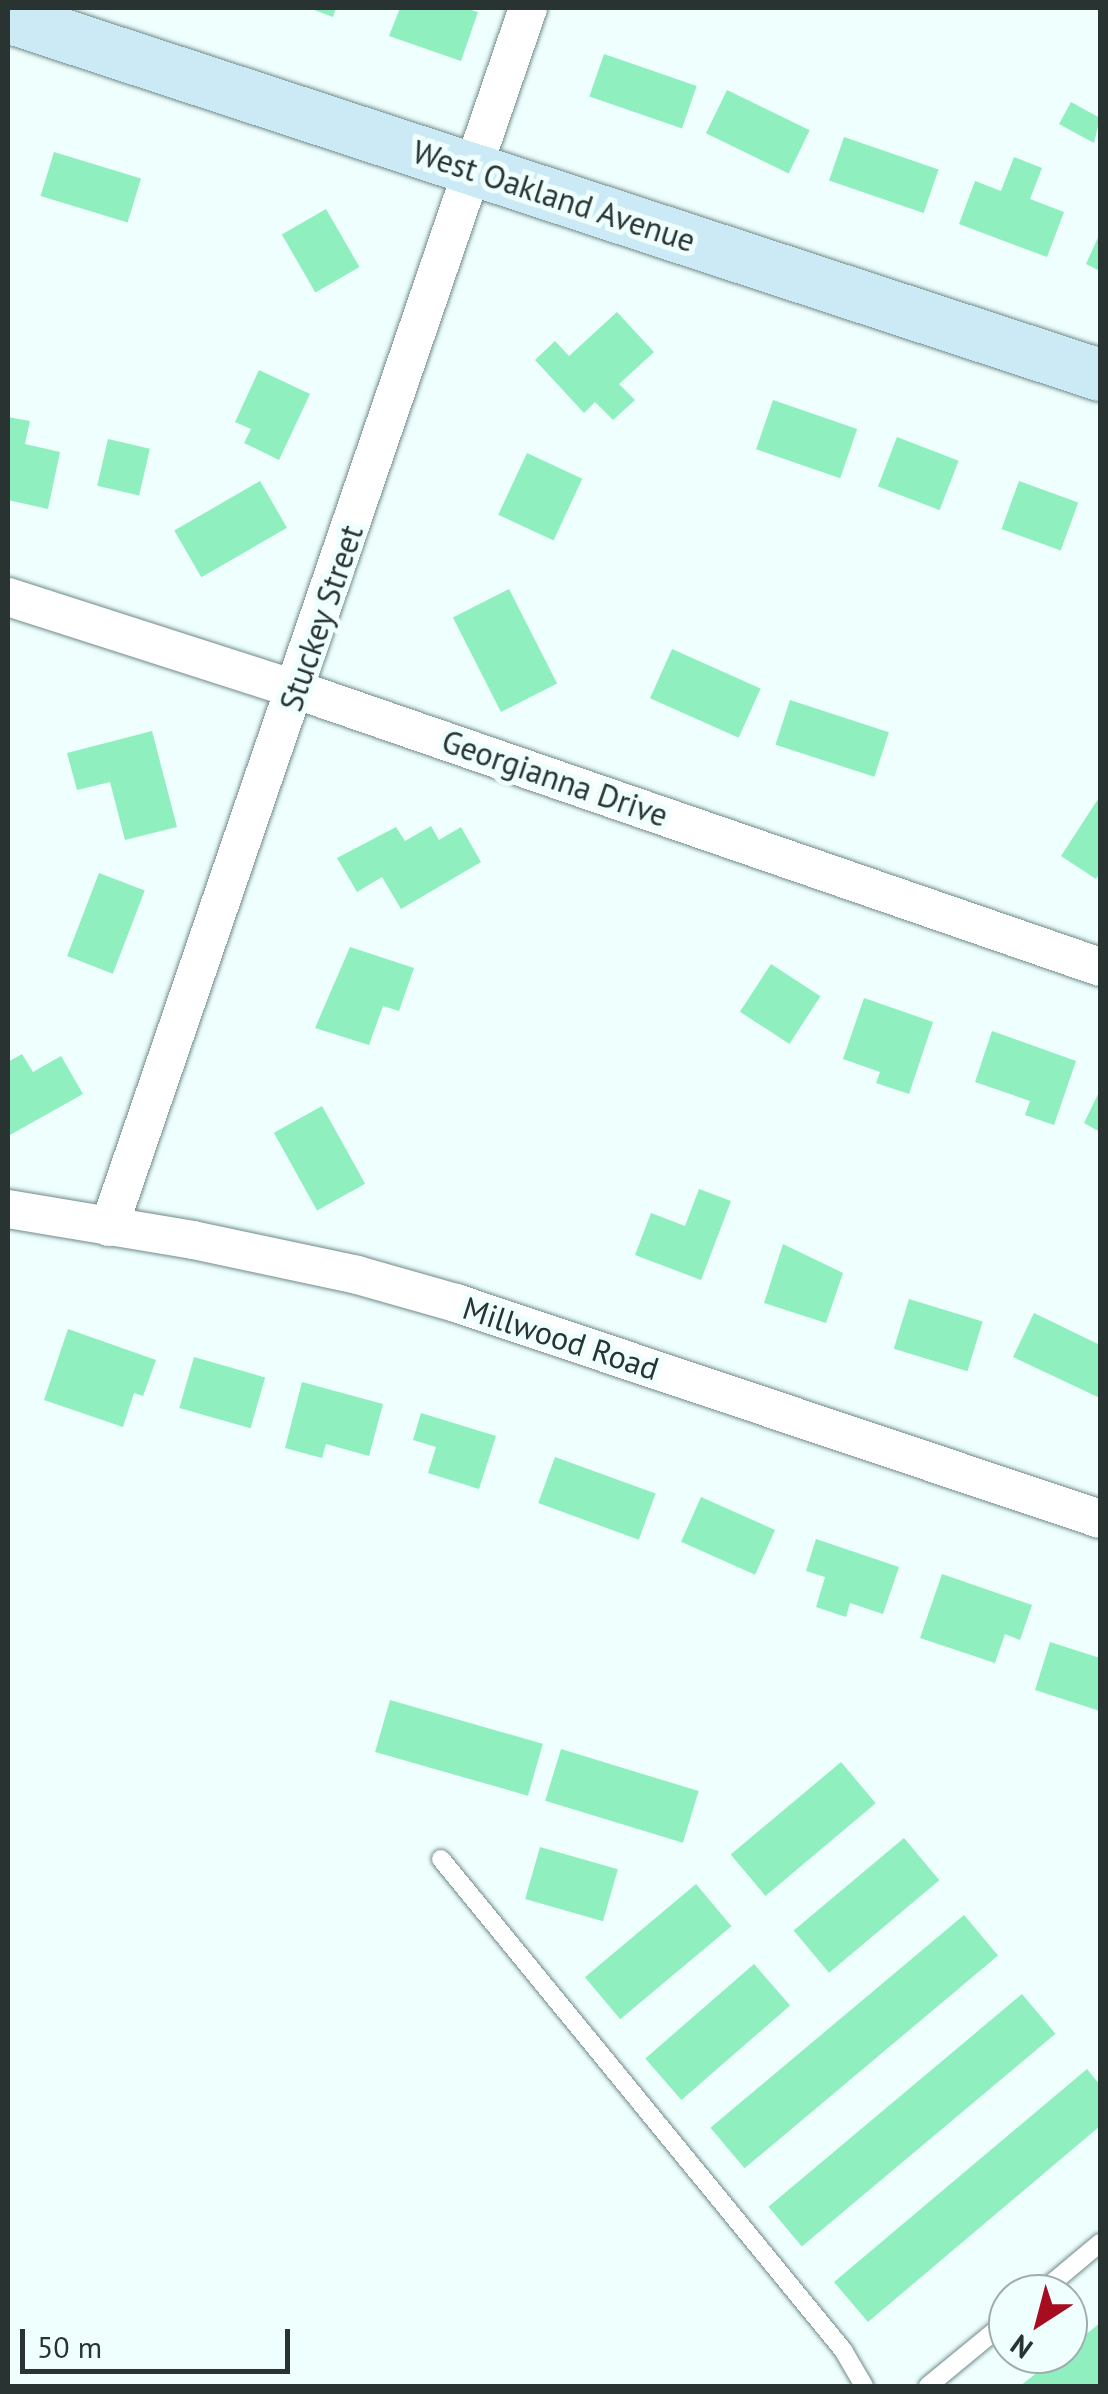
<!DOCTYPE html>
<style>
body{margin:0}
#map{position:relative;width:1108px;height:2394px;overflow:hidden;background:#eefffe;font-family:"PT Sans",sans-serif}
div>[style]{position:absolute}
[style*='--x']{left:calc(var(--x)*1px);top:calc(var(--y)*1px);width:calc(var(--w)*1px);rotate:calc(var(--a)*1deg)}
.building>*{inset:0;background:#90efbe;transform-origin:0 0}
.roads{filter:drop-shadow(0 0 2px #708a89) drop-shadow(0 0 2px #708a89)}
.lane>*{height:18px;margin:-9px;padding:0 9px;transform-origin:9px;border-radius:9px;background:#fff}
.street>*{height:38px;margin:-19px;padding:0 19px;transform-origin:19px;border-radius:19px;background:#fff}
.secondary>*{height:52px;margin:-26px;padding:0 26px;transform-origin:26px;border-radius:26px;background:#cceaf6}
span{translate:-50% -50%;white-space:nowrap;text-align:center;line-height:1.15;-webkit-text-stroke:10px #eefffe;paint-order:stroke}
.street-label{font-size:32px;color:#283332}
.frame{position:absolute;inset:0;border:10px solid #283332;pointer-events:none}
.north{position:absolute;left:988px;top:2274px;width:100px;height:100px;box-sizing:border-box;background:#eefffe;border:2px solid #9fadac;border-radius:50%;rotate:216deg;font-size:28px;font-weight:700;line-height:40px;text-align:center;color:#283332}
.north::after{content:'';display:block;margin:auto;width:35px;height:45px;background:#a60d1f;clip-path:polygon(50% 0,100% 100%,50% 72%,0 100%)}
.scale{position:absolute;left:20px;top:2329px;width:270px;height:45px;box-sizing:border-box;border:5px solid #283332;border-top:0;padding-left:12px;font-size:30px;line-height:35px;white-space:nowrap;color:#283332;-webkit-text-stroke:8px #eefffe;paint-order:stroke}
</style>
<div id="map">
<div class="building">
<i style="clip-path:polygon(309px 8px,336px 8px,333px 17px)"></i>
<i style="clip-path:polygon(400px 8px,465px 8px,478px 12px,461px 61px,389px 36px)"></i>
<i style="left:604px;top:54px;width:98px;height:45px;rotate:19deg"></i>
<i style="left:727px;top:90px;width:92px;height:48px;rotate:26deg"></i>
<i style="clip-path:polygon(1071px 102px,1100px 118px,1094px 143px,1059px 124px)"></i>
<i style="left:844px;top:137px;width:100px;height:46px;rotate:19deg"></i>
<i style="left:54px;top:152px;width:91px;height:46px;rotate:17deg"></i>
<i style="clip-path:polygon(1014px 157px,1042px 168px,1030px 199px,1064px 212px,1047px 257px,959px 224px,975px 181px,1001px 191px)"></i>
<i style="left:326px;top:209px;width:67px;height:51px;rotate:60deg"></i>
<i style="clip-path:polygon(1100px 233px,1100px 271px,1086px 264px)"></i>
<i style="clip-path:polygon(617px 312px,654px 352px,619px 384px,635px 400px,613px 420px,595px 402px,584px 413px,535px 360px,555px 341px,569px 356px)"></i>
<i style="clip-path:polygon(259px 370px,310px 394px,279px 460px,244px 443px,251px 429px,235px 422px)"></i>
<i style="left:773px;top:400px;width:89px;height:52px;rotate:19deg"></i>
<i style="clip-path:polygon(8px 417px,30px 421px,25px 444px,60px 452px,48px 509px,8px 500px)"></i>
<i style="left:897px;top:437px;width:66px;height:53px;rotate:21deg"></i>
<i style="left:108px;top:439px;width:43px;height:48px;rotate:13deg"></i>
<i style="left:527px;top:453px;width:61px;height:68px;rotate:25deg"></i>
<i style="left:260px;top:481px;width:54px;height:99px;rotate:60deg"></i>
<i style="left:1019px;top:481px;width:63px;height:51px;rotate:20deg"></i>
<i style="left:509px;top:589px;width:106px;height:63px;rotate:63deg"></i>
<i style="left:672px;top:649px;width:97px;height:54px;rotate:24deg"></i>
<i style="left:790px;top:700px;width:104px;height:47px;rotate:18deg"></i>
<i style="clip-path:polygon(152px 731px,177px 827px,125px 840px,110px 782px,77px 790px,67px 753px)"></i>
<i style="clip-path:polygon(1100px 796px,1100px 872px,1096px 879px,1061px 856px)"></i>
<i style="clip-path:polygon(431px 826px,439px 840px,461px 827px,481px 862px,401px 909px,382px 877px,357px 892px,337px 858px,396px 827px,405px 841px)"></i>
<i style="left:99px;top:873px;width:49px;height:89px;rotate:21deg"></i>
<i style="clip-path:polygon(350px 947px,414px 968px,399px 1011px,383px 1006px,369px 1045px,315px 1028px)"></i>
<i style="left:771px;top:964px;width:59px;height:57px;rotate:33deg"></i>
<i style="clip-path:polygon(864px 998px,933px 1022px,909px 1094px,876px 1083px,880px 1072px,843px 1059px)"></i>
<i style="clip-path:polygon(992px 1031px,1076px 1061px,1054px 1125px,1025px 1115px,1030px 1101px,975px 1082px)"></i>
<i style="clip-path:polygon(22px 1054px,33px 1072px,61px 1056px,83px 1094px,8px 1136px,8px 1062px)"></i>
<i style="clip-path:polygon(1100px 1090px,1100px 1132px,1084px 1123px)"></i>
<i style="left:322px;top:1106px;width:89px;height:55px;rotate:61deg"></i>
<i style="clip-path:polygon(699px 1189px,731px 1201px,701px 1280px,635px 1255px,651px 1213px,685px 1226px)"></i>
<i style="clip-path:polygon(783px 1244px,843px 1273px,826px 1323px,764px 1303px)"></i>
<i style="left:909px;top:1299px;width:77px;height:52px;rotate:17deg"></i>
<i style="clip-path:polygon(1034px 1313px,1100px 1345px,1100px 1398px,1013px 1357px)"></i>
<i style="clip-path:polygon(68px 1329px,156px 1360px,143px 1396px,134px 1393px,123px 1427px,44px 1400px)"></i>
<i style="left:194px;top:1357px;width:74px;height:53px;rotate:16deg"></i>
<i style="clip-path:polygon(302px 1382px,383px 1404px,369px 1456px,326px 1444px,322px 1458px,285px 1448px)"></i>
<i style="clip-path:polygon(421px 1413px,496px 1436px,479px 1489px,428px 1473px,436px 1447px,413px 1440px)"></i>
<i style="left:555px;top:1457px;width:107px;height:49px;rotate:20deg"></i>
<i style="left:701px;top:1497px;width:81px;height:49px;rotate:24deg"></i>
<i style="clip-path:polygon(816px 1539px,899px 1567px,883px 1614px,850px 1603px,846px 1617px,816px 1607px,825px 1577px,806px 1571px)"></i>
<i style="clip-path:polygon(942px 1574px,1032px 1605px,1020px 1640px,1005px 1634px,995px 1663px,920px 1638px)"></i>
<i style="clip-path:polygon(1050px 1642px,1100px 1658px,1100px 1711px,1035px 1690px)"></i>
<i style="left:390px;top:1700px;width:159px;height:54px;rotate:16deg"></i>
<i style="left:561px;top:1749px;width:144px;height:54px;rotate:17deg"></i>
<i style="left:841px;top:1762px;width:54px;height:144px;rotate:50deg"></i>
<i style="left:904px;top:1838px;width:55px;height:144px;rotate:50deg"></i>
<i style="left:540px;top:1847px;width:81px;height:54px;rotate:16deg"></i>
<i style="left:696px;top:1884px;width:55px;height:145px;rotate:50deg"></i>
<i style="left:964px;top:1915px;width:53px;height:331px;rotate:50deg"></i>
<i style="left:754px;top:1964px;width:55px;height:144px;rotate:49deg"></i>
<i style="left:1022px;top:1994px;width:52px;height:331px;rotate:50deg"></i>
<i style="clip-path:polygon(1087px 2069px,1100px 2085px,1100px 2126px,868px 2322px,834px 2282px)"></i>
<i style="clip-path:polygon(1100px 2323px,1100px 2386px,1020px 2386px,1061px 2354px,1068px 2354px,1068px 2349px)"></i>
</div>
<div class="roads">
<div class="lane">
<i style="--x:441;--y:1859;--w:635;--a:50.69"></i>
<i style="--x:843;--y:2350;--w:42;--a:59.7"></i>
<i style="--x:1039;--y:2294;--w:80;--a:-39.9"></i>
<i style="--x:928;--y:2386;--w:104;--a:-39.5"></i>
</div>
<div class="street">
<i style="--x:8;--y:597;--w:304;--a:17.8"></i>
<i style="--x:297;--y:690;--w:849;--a:19.03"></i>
<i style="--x:8;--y:1209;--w:188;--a:9.5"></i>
<i style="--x:193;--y:1240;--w:168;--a:12"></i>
<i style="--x:357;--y:1275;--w:103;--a:15.8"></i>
<i style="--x:456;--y:1303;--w:679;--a:18.54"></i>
<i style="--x:109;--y:1227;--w:1289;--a:-71.03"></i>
</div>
<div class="secondary">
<i style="--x:8;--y:17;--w:1149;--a:18.15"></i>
</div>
</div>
<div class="street-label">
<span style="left:554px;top:196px;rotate:18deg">West Oakland Avenue</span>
<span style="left:321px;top:618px;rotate:-71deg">Stuckey Street</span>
<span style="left:555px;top:778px;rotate:19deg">Georgianna Drive</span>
<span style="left:561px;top:1338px;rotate:18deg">Millwood Road</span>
</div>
<div class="frame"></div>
<div class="north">N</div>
<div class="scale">50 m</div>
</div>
